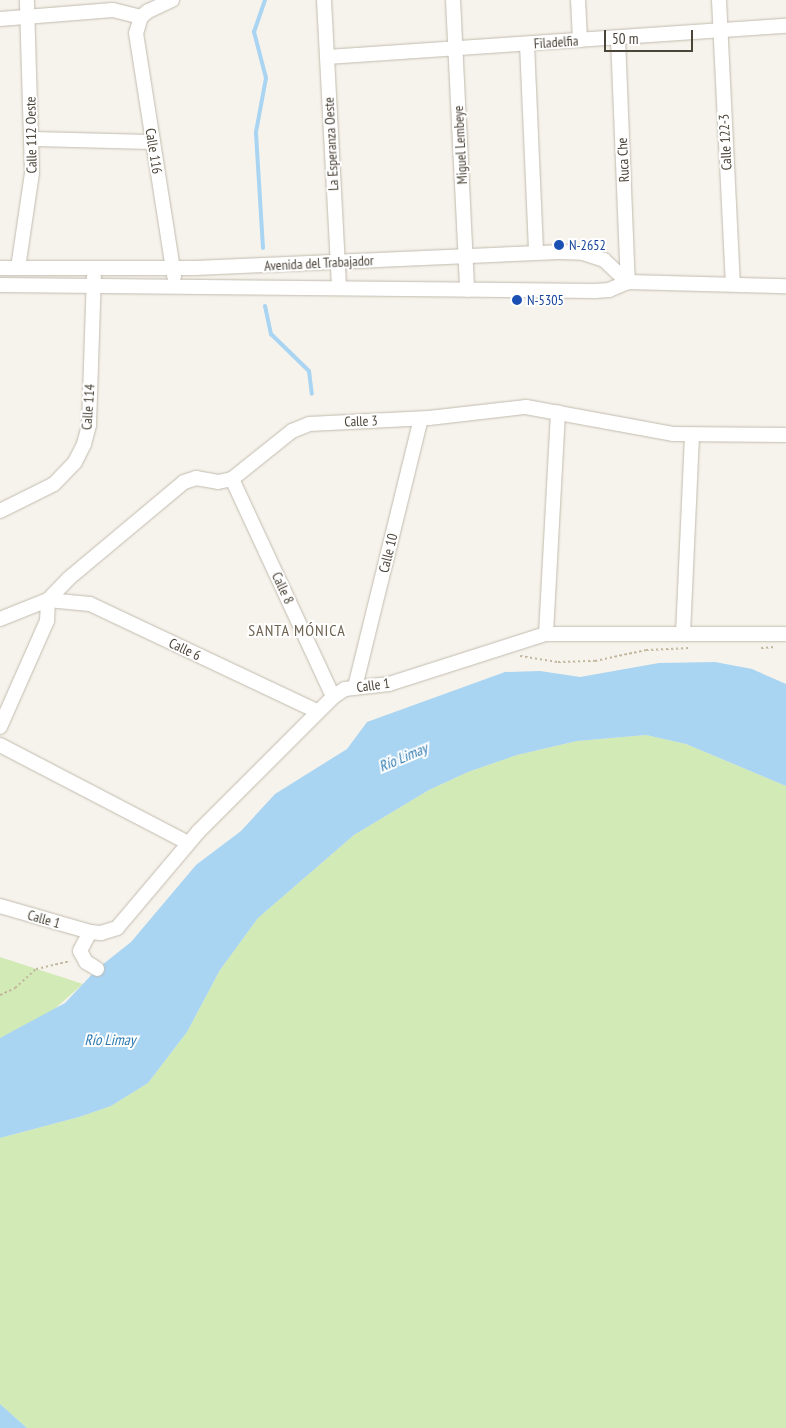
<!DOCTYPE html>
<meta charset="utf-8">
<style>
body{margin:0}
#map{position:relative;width:786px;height:1428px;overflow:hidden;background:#f6f3ec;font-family:"PT Sans Narrow",sans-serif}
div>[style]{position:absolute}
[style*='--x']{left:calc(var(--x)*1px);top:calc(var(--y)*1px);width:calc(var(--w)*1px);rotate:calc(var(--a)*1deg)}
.green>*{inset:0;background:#d2eab5}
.water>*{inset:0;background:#a9d4f2}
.stream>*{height:4px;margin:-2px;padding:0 2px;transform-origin:2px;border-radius:2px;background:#a9d4f2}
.path>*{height:2px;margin-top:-1px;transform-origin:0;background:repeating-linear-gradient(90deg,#c4b79f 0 2.5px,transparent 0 5px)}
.roads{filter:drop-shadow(0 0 1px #c2bbae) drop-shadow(0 0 1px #c2bbae)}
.minor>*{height:14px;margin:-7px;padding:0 7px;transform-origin:7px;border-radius:7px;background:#fff}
.dots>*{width:14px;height:14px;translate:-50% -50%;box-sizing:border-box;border:2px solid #fff;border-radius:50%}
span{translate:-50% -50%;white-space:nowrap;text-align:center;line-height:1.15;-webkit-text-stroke:4px #fff;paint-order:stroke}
.street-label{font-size:14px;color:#4b4439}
.transit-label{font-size:14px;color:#164399}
.left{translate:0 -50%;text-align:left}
.water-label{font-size:15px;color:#2e7ab2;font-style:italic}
.quarter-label{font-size:16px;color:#6e6250;letter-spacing:1px}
.scale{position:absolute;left:604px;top:30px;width:89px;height:22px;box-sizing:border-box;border:2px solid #4b4439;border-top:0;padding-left:6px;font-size:15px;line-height:18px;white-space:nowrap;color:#4b4439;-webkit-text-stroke:4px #fff;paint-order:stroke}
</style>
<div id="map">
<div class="green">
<i style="clip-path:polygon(646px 735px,686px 744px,786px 786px,786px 1428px,27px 1428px,0 1404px,0 1138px,79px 1117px,111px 1106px,148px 1083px,187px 1032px,220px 970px,258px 918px,354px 835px,429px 790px,468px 772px,517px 755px,577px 741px)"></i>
<i style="clip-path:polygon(0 957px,83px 984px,51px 1012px,0 1038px)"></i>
</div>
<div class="water">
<i style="clip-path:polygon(715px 662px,752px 669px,786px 684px,786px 786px,686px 744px,646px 735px,577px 741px,517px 755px,468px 772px,429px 790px,354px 835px,258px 918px,220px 970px,187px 1032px,148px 1083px,111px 1106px,79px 1117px,0 1138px,0 1038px,65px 1003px,97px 969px,131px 942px,196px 865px,241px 831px,275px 794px,347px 749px,367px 722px,505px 672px,540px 671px,580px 677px,659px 663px)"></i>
<i style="clip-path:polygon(0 1404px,27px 1428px,0 1428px)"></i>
</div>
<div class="stream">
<i style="--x:263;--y:248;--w:116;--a:-93.5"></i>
<i style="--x:256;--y:132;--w:55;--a:-79.5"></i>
<i style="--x:266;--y:78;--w:48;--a:-104.6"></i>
<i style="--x:254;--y:32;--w:34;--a:-71"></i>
<i style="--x:265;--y:306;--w:29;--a:78"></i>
<i style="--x:271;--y:334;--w:53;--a:44.2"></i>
<i style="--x:309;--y:371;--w:23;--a:83"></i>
</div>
<div class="path">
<i style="--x:761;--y:648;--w:13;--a:-4"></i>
<i style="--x:520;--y:656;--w:38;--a:9"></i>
<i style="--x:558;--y:662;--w:37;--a:-2"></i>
<i style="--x:595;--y:661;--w:52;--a:-12.2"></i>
<i style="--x:646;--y:650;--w:43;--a:-2.7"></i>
<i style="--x:0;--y:995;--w:17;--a:-25"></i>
<i style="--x:15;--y:988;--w:28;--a:-42"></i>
<i style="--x:36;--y:969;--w:35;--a:-13"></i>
</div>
<div class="roads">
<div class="minor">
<i style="--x:172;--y:0;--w:26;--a:155"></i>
<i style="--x:148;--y:11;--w:9;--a:139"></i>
<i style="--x:141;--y:17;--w:17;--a:107"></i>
<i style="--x:136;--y:33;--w:246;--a:81.1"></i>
<i style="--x:324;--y:0;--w:288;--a:87"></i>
<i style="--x:453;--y:0;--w:290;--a:87.2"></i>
<i style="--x:578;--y:0;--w:40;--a:87.1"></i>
<i style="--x:719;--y:0;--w:284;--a:87.2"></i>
<i style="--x:0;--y:19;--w:113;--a:-4.6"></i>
<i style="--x:113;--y:10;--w:29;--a:14"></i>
<i style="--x:618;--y:38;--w:244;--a:87.7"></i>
<i style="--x:527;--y:44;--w:209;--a:87.5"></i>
<i style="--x:327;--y:57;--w:460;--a:-3.9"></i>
<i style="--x:32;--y:139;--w:121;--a:1.4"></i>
<i style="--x:0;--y:268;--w:195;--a:0"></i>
<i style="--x:195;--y:268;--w:364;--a:-2.5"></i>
<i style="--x:559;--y:252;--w:24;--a:2"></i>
<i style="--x:583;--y:253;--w:22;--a:18"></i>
<i style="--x:604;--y:260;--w:33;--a:43"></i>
<i style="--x:18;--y:268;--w:96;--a:-81.6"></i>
<i style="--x:32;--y:173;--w:173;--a:-91.7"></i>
<i style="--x:0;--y:285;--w:595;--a:0.58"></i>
<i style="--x:595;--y:291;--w:14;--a:-4"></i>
<i style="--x:609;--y:290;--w:21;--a:-23"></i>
<i style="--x:628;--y:282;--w:158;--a:1.5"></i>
<i style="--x:232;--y:479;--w:240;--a:65.1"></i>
<i style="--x:0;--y:511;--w:60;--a:-26.6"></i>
<i style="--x:54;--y:484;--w:30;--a:-46"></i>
<i style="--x:75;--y:462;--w:20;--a:-63"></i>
<i style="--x:84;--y:444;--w:20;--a:-75"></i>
<i style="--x:89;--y:425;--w:148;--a:-88.1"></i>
<i style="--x:0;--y:619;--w:52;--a:-21.6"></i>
<i style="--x:48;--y:600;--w:29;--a:-46"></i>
<i style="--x:68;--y:579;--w:151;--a:-39.9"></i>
<i style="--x:184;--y:482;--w:13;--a:-18"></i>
<i style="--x:196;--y:478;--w:22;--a:10"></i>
<i style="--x:218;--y:482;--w:14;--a:-12"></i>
<i style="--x:232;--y:479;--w:77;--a:-38.7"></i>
<i style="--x:292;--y:431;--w:18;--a:-22"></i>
<i style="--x:309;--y:424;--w:120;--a:-2.9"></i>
<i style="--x:429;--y:418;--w:98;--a:-6.5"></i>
<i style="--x:526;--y:407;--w:149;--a:10.4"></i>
<i style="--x:673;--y:434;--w:113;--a:0.5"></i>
<i style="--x:546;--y:634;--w:222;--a:-86.9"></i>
<i style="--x:683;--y:634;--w:199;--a:-87.4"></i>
<i style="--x:355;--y:687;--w:276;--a:-76.2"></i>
<i style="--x:0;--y:727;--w:116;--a:-66.1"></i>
<i style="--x:47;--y:621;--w:21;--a:-87"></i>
<i style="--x:48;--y:600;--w:42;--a:5.4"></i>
<i style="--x:90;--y:604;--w:252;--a:25.3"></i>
<i style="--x:0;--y:745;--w:212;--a:27.5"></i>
<i style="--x:0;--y:906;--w:94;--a:16.1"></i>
<i style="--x:90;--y:932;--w:11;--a:5"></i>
<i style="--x:101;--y:933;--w:17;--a:-17"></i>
<i style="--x:117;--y:928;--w:126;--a:-49.8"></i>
<i style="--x:198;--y:832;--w:191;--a:-45"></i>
<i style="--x:333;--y:697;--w:14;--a:-34"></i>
<i style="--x:345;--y:689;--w:44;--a:-6.5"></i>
<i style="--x:389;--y:684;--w:165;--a:-17.7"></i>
<i style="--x:546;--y:634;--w:240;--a:0"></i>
<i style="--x:90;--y:932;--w:21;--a:118"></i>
<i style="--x:80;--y:951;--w:13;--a:61"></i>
<i style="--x:86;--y:962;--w:13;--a:32"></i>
</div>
</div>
<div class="dots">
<i style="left:559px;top:245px;background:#1a4fb4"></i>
<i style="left:517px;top:300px;background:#1a4fb4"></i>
</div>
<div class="street-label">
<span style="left:556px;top:42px;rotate:-4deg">Filadelfia</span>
<span style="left:31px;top:135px;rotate:-91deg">Calle 112 Oeste</span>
<span style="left:725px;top:142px;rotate:-93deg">Calle 122-3</span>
<span style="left:331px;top:144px;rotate:-93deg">La Esperanza Oeste</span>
<span style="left:460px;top:145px;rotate:-93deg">Miguel Lembeye</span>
<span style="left:154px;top:151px;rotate:81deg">Calle 116</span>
<span style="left:623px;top:160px;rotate:-93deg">Ruca Che</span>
<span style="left:319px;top:263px;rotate:-3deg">Avenida del Trabajador</span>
<span style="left:88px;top:407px;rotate:-86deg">Calle 114</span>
<span style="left:361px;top:421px;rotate:-2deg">Calle 3</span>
<span style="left:388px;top:553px;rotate:-76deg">Calle 10</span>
<span style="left:283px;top:588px;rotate:65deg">Calle 8</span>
<span style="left:185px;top:649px;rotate:25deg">Calle 6</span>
<span style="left:373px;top:685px;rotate:-8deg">Calle 1</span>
<span style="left:44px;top:919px;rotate:16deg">Calle 1</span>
</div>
<div class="transit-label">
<span class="left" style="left:569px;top:245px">N-2652</span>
<span class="left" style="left:527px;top:300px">N-5305</span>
</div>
<div class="water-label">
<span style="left:403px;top:757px;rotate:-23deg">Río Limay</span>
<span style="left:110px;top:1040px">Río Limay</span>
</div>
<div class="quarter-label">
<span style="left:297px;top:630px">SANTA MÓNICA</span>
</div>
<div class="scale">50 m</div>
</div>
